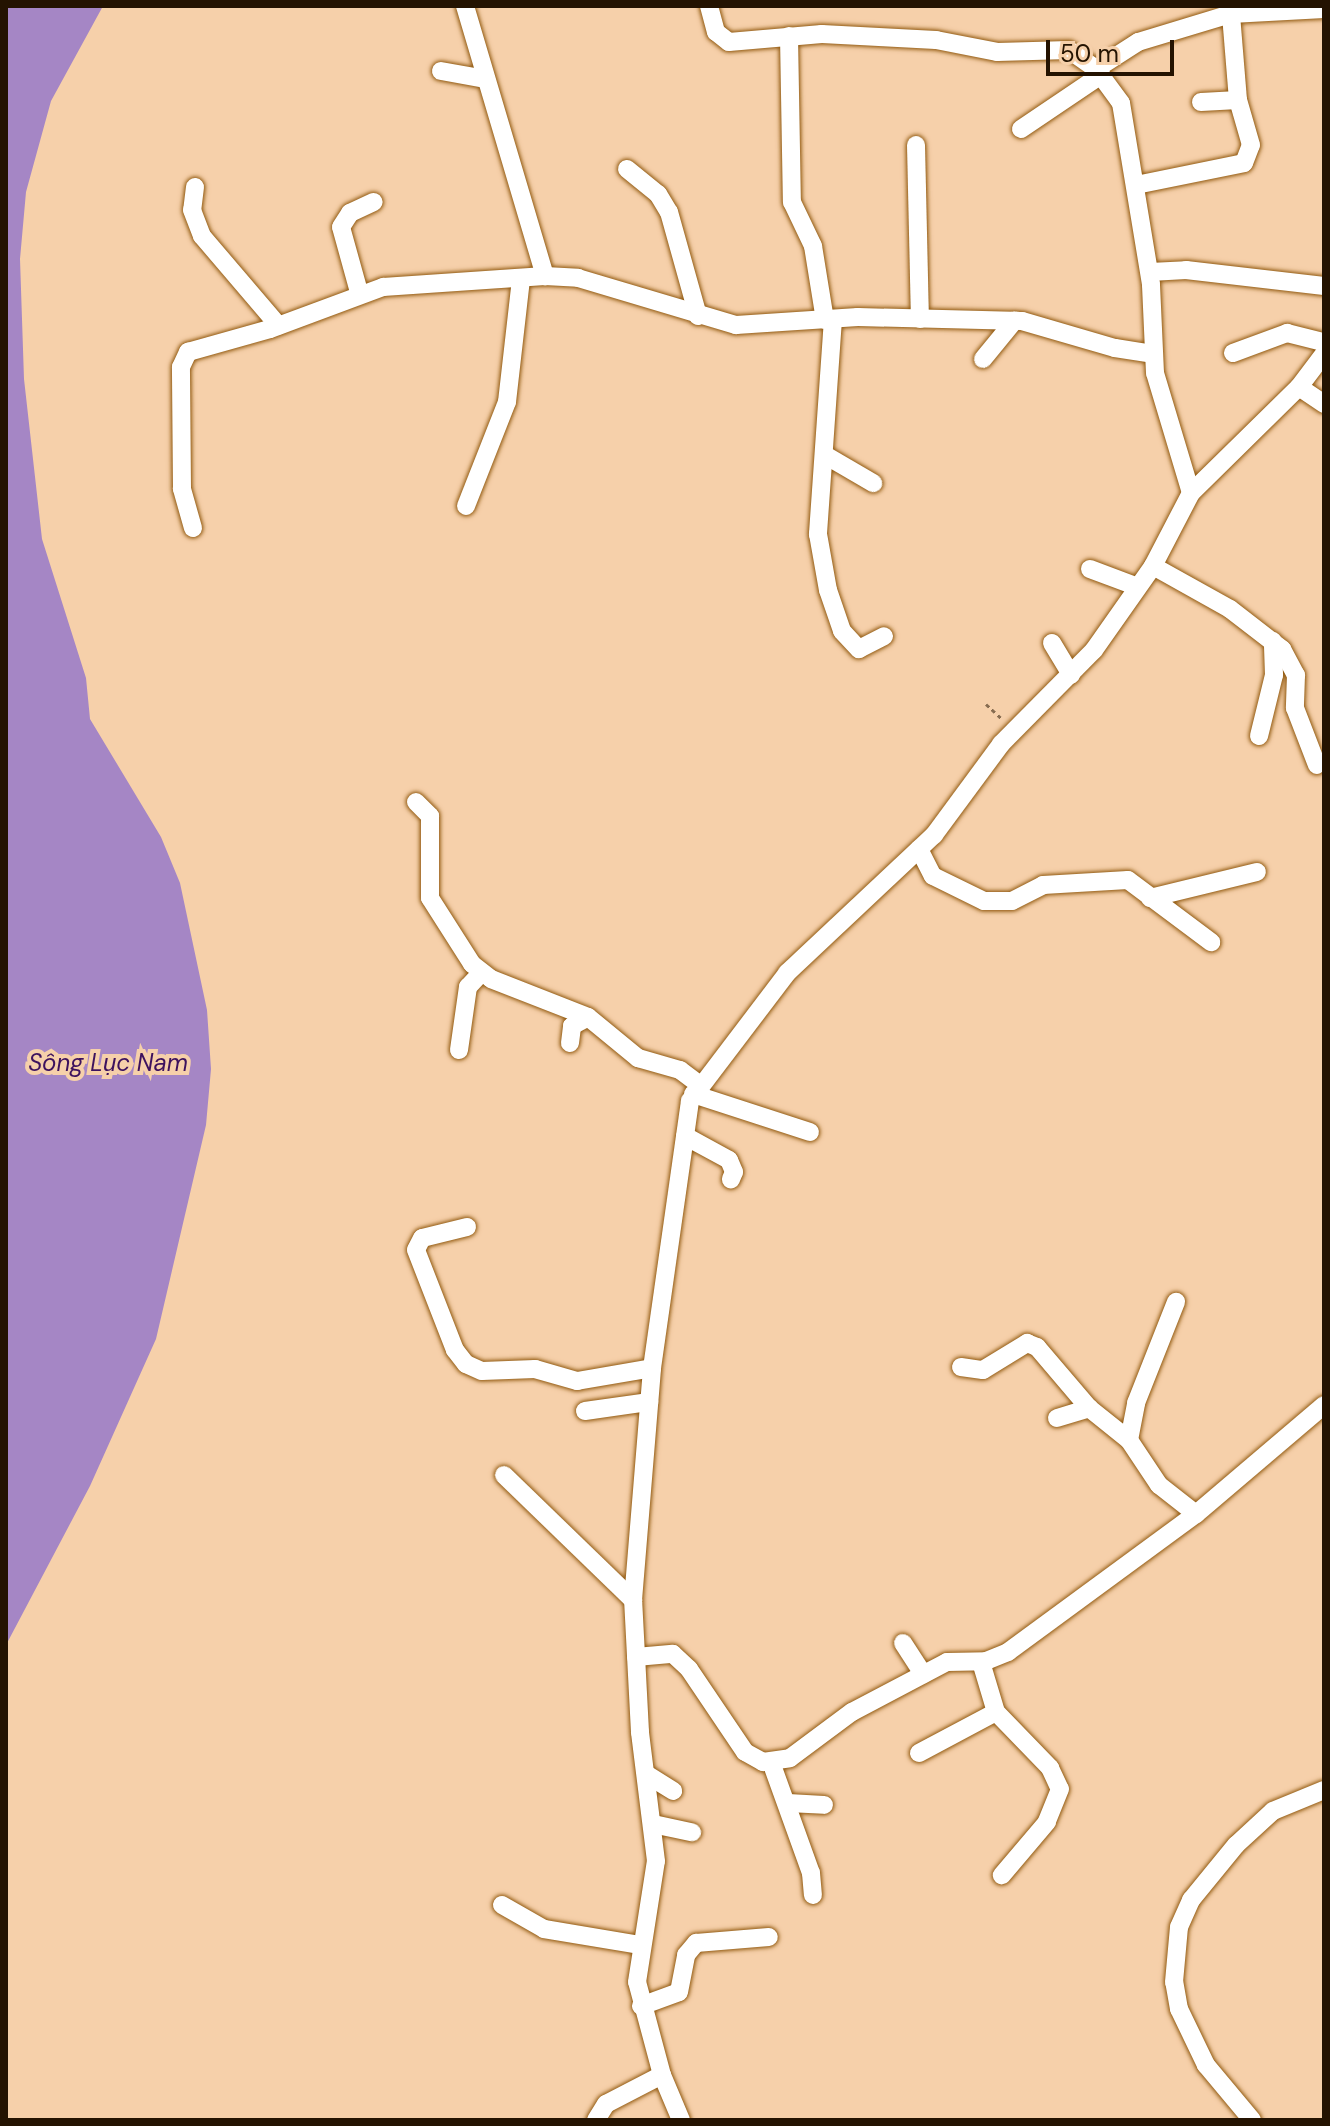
<!DOCTYPE html>
<meta charset="utf-8">
<style>
body{margin:0}
#map{position:relative;width:1330px;height:2126px;overflow:hidden;background:#f6d0aa;font-family:"DM Sans",sans-serif}
div>[style]{position:absolute}
[style*='--x']{left:calc(var(--x)*1px);top:calc(var(--y)*1px);width:calc(var(--w)*1px);rotate:calc(var(--a)*1deg)}
.water>*{inset:0;background:#a586c5}
.path>*{height:3px;margin-top:-1.5px;transform-origin:0;background:repeating-linear-gradient(90deg,#876c50 0 4px,transparent 0 8px)}
.roads{filter:drop-shadow(0 0 2px #925a10) drop-shadow(0 0 2px #925a10)}
.minor>*{height:18px;margin:-9px;padding:0 9px;transform-origin:9px;border-radius:9px;background:#fff}
span{translate:-50% -50%;white-space:nowrap;text-align:center;line-height:1.15;-webkit-text-stroke:8px #f6d0aa;paint-order:stroke}
.water-label{font-size:24px;color:#3d125e;font-style:italic}
.frame{position:absolute;inset:0;border:8px solid #241301;pointer-events:none}
.scale{position:absolute;left:1046px;top:40px;width:128px;height:36px;box-sizing:border-box;border:4px solid #241301;border-top:0;padding-left:10px;font-size:24px;line-height:28px;white-space:nowrap;color:#241301;-webkit-text-stroke:6px #f6d0aa;paint-order:stroke}
</style>
<div id="map">
<div class="water">
<i style="clip-path:polygon(6px 6px,103px 6px,51px 101px,26px 192px,20px 259px,24px 379px,42px 539px,86px 678px,90px 719px,161px 837px,180px 883px,207px 1010px,211px 1069px,206px 1125px,156px 1339px,90px 1486px,6px 1645px)"></i>
</div>
<div class="path">
<i style="--x:986;--y:704;--w:23;--a:43"></i>
</div>
<div class="roads">
<div class="minor">
<i style="--x:465;--y:6;--w:282;--a:73.5"></i>
<i style="--x:709;--y:6;--w:27;--a:75"></i>
<i style="--x:716;--y:32;--w:16;--a:38"></i>
<i style="--x:729;--y:42;--w:93;--a:-4.9"></i>
<i style="--x:822;--y:34;--w:114;--a:3"></i>
<i style="--x:936;--y:40;--w:62;--a:11.1"></i>
<i style="--x:997;--y:52;--w:72;--a:-1.6"></i>
<i style="--x:1069;--y:50;--w:33;--a:35"></i>
<i style="--x:1096;--y:69;--w:42;--a:53.7"></i>
<i style="--x:1121;--y:103;--w:184;--a:80.6"></i>
<i style="--x:1151;--y:285;--w:88;--a:87.4"></i>
<i style="--x:1155;--y:373;--w:125;--a:73.3"></i>
<i style="--x:789;--y:36;--w:166;--a:89"></i>
<i style="--x:792;--y:202;--w:49;--a:64.5"></i>
<i style="--x:813;--y:246;--w:75;--a:80.8"></i>
<i style="--x:1096;--y:69;--w:50;--a:-32.7"></i>
<i style="--x:1138;--y:42;--w:97;--a:-16.8"></i>
<i style="--x:1231;--y:14;--w:93;--a:-3.1"></i>
<i style="--x:441;--y:71;--w:46;--a:10.1"></i>
<i style="--x:1201;--y:102;--w:37;--a:-3"></i>
<i style="--x:1021;--y:129;--w:97;--a:-34"></i>
<i style="--x:916;--y:145;--w:174;--a:88.7"></i>
<i style="--x:627;--y:169;--w:40;--a:39"></i>
<i style="--x:658;--y:194;--w:21;--a:59"></i>
<i style="--x:669;--y:212;--w:108;--a:74.4"></i>
<i style="--x:1136;--y:185;--w:110;--a:-11.5"></i>
<i style="--x:1244;--y:163;--w:19;--a:-69"></i>
<i style="--x:1251;--y:145;--w:47;--a:-106.1"></i>
<i style="--x:1238;--y:100;--w:86;--a:-94.7"></i>
<i style="--x:195;--y:187;--w:23;--a:97"></i>
<i style="--x:192;--y:210;--w:28;--a:69"></i>
<i style="--x:202;--y:236;--w:118;--a:49.5"></i>
<i style="--x:1150;--y:272;--w:36;--a:-3"></i>
<i style="--x:1186;--y:270;--w:139;--a:6.6"></i>
<i style="--x:359;--y:292;--w:67;--a:-105.5"></i>
<i style="--x:341;--y:227;--w:17;--a:-57"></i>
<i style="--x:350;--y:213;--w:26;--a:-25"></i>
<i style="--x:833;--y:319;--w:216;--a:94"></i>
<i style="--x:818;--y:534;--w:57;--a:79.9"></i>
<i style="--x:828;--y:590;--w:43;--a:71.1"></i>
<i style="--x:842;--y:631;--w:25;--a:47"></i>
<i style="--x:859;--y:649;--w:28;--a:-27"></i>
<i style="--x:1233;--y:353;--w:58;--a:-20.3"></i>
<i style="--x:1287;--y:333;--w:38;--a:14"></i>
<i style="--x:983;--y:359;--w:50;--a:-50.6"></i>
<i style="--x:1299;--y:387;--w:30;--a:34"></i>
<i style="--x:825;--y:455;--w:56;--a:30.3"></i>
<i style="--x:466;--y:506;--w:112;--a:-68.5"></i>
<i style="--x:507;--y:402;--w:124;--a:-83.5"></i>
<i style="--x:193;--y:528;--w:41;--a:-105.8"></i>
<i style="--x:182;--y:489;--w:122;--a:-90.5"></i>
<i style="--x:181;--y:367;--w:17;--a:-65"></i>
<i style="--x:188;--y:352;--w:85;--a:-15.7"></i>
<i style="--x:270;--y:329;--w:121;--a:-20.4"></i>
<i style="--x:383;--y:287;--w:162;--a:-3.9"></i>
<i style="--x:545;--y:276;--w:33;--a:3"></i>
<i style="--x:578;--y:278;--w:165;--a:16.6"></i>
<i style="--x:736;--y:325;--w:122;--a:-3.8"></i>
<i style="--x:858;--y:317;--w:164;--a:1.4"></i>
<i style="--x:1022;--y:321;--w:97;--a:16.2"></i>
<i style="--x:1115;--y:348;--w:38;--a:9"></i>
<i style="--x:1153;--y:566;--w:88;--a:29.2"></i>
<i style="--x:1230;--y:609;--w:66;--a:37.6"></i>
<i style="--x:1282;--y:649;--w:30;--a:62"></i>
<i style="--x:1296;--y:675;--w:33;--a:92"></i>
<i style="--x:1295;--y:708;--w:61;--a:68.9"></i>
<i style="--x:1090;--y:569;--w:51;--a:20.6"></i>
<i style="--x:1052;--y:643;--w:37;--a:59"></i>
<i style="--x:1259;--y:736;--w:63;--a:-76.2"></i>
<i style="--x:1274;--y:675;--w:34;--a:-92"></i>
<i style="--x:416;--y:802;--w:20;--a:45"></i>
<i style="--x:430;--y:816;--w:82;--a:90"></i>
<i style="--x:430;--y:898;--w:78;--a:57.5"></i>
<i style="--x:472;--y:964;--w:24;--a:38"></i>
<i style="--x:491;--y:979;--w:104;--a:21.4"></i>
<i style="--x:588;--y:1017;--w:65;--a:39.4"></i>
<i style="--x:638;--y:1058;--w:44;--a:15.9"></i>
<i style="--x:680;--y:1070;--w:25;--a:37"></i>
<i style="--x:919;--y:849;--w:30;--a:63"></i>
<i style="--x:933;--y:876;--w:57;--a:26.1"></i>
<i style="--x:984;--y:901;--w:28;--a:0"></i>
<i style="--x:1012;--y:901;--w:35;--a:-27"></i>
<i style="--x:1043;--y:885;--w:85;--a:-3.4"></i>
<i style="--x:1128;--y:880;--w:104;--a:36.8"></i>
<i style="--x:1150;--y:898;--w:110;--a:-13.7"></i>
<i style="--x:570;--y:1043;--w:17;--a:-83"></i>
<i style="--x:572;--y:1026;--w:18;--a:-29"></i>
<i style="--x:459;--y:1050;--w:64;--a:-81.9"></i>
<i style="--x:468;--y:987;--w:19;--a:-47"></i>
<i style="--x:693;--y:1094;--w:123;--a:18"></i>
<i style="--x:685;--y:1136;--w:50;--a:28.6"></i>
<i style="--x:729;--y:1160;--w:13;--a:67"></i>
<i style="--x:734;--y:1172;--w:8;--a:113"></i>
<i style="--x:467;--y:1227;--w:46;--a:166.3"></i>
<i style="--x:422;--y:1238;--w:13;--a:117"></i>
<i style="--x:416;--y:1250;--w:107;--a:68.7"></i>
<i style="--x:455;--y:1350;--w:18;--a:52"></i>
<i style="--x:466;--y:1364;--w:17;--a:24"></i>
<i style="--x:482;--y:1371;--w:53;--a:-2.2"></i>
<i style="--x:535;--y:1369;--w:44;--a:15.9"></i>
<i style="--x:577;--y:1381;--w:76;--a:-9.8"></i>
<i style="--x:961;--y:1367;--w:22;--a:8"></i>
<i style="--x:983;--y:1370;--w:52;--a:-31.5"></i>
<i style="--x:1027;--y:1343;--w:11;--a:22"></i>
<i style="--x:1037;--y:1347;--w:80;--a:49.6"></i>
<i style="--x:1089;--y:1408;--w:51;--a:38.7"></i>
<i style="--x:1129;--y:1440;--w:54;--a:56.3"></i>
<i style="--x:1159;--y:1485;--w:47;--a:38.1"></i>
<i style="--x:585;--y:1411;--w:65;--a:-8"></i>
<i style="--x:1057;--y:1418;--w:34;--a:-17"></i>
<i style="--x:1129;--y:1440;--w:38;--a:-79"></i>
<i style="--x:1136;--y:1403;--w:109;--a:-68.4"></i>
<i style="--x:504;--y:1475;--w:180;--a:44.1"></i>
<i style="--x:903;--y:1643;--w:37;--a:57"></i>
<i style="--x:636;--y:1657;--w:37;--a:-5"></i>
<i style="--x:673;--y:1654;--w:22;--a:43"></i>
<i style="--x:689;--y:1669;--w:100;--a:56"></i>
<i style="--x:745;--y:1752;--w:21;--a:29"></i>
<i style="--x:763;--y:1762;--w:27;--a:-8"></i>
<i style="--x:790;--y:1758;--w:77;--a:-36.6"></i>
<i style="--x:852;--y:1712;--w:107;--a:-27.8"></i>
<i style="--x:947;--y:1662;--w:39;--a:-1"></i>
<i style="--x:986;--y:1661;--w:24;--a:-22"></i>
<i style="--x:1008;--y:1652;--w:233;--a:-36.3"></i>
<i style="--x:1196;--y:1514;--w:168;--a:-40.4"></i>
<i style="--x:981;--y:1662;--w:52;--a:73.3"></i>
<i style="--x:996;--y:1712;--w:78;--a:46"></i>
<i style="--x:1050;--y:1768;--w:23;--a:65"></i>
<i style="--x:1060;--y:1789;--w:35;--a:112"></i>
<i style="--x:1047;--y:1822;--w:70;--a:130.3"></i>
<i style="--x:919;--y:1753;--w:87;--a:-28"></i>
<i style="--x:771;--y:1762;--w:118;--a:70.2"></i>
<i style="--x:811;--y:1873;--w:22;--a:85"></i>
<i style="--x:646;--y:1774;--w:32;--a:32"></i>
<i style="--x:788;--y:1803;--w:36;--a:3"></i>
<i style="--x:653;--y:1824;--w:40;--a:12"></i>
<i style="--x:502;--y:1905;--w:48;--a:29.7"></i>
<i style="--x:544;--y:1929;--w:98;--a:9.4"></i>
<i style="--x:641;--y:2006;--w:40;--a:-20.2"></i>
<i style="--x:679;--y:1992;--w:38;--a:-79"></i>
<i style="--x:686;--y:1955;--w:16;--a:-50"></i>
<i style="--x:696;--y:1943;--w:73;--a:-4.7"></i>
<i style="--x:662;--y:2075;--w:96;--a:-105"></i>
<i style="--x:637;--y:1982;--w:122;--a:-81.1"></i>
<i style="--x:656;--y:1861;--w:130;--a:-97.1"></i>
<i style="--x:640;--y:1732;--w:132;--a:-93"></i>
<i style="--x:633;--y:1600;--w:233;--a:-85.3"></i>
<i style="--x:652;--y:1368;--w:270;--a:-81.9"></i>
<i style="--x:690;--y:1101;--w:161;--a:-52.8"></i>
<i style="--x:787;--y:973;--w:202;--a:-43.2"></i>
<i style="--x:934;--y:835;--w:113;--a:-53.6"></i>
<i style="--x:1001;--y:744;--w:132;--a:-45.3"></i>
<i style="--x:1094;--y:650;--w:103;--a:-54.9"></i>
<i style="--x:1153;--y:566;--w:82;--a:-62.5"></i>
<i style="--x:1191;--y:493;--w:151;--a:-44.5"></i>
<i style="--x:1299;--y:387;--w:41;--a:-52.9"></i>
<i style="--x:596;--y:2120;--w:19;--a:-58"></i>
<i style="--x:606;--y:2104;--w:63;--a:-27.4"></i>
<i style="--x:662;--y:2075;--w:49;--a:67.1"></i>
<i style="--x:1252;--y:2120;--w:72;--a:-129.9"></i>
<i style="--x:1206;--y:2065;--w:62;--a:-115.7"></i>
<i style="--x:1179;--y:2009;--w:27;--a:-100"></i>
<i style="--x:1174;--y:1982;--w:55;--a:-84.8"></i>
<i style="--x:1179;--y:1927;--w:30;--a:-66"></i>
<i style="--x:1191;--y:1900;--w:71;--a:-50.7"></i>
<i style="--x:1236;--y:1845;--w:50;--a:-42.6"></i>
<i style="--x:1273;--y:1811;--w:55;--a:-22.4"></i>
</div>
</div>
<div class="water-label">
<span style="left:108px;top:1063px">Sông Lục Nam</span>
</div>
<div class="frame"></div>
<div class="scale">50 m</div>
</div>
